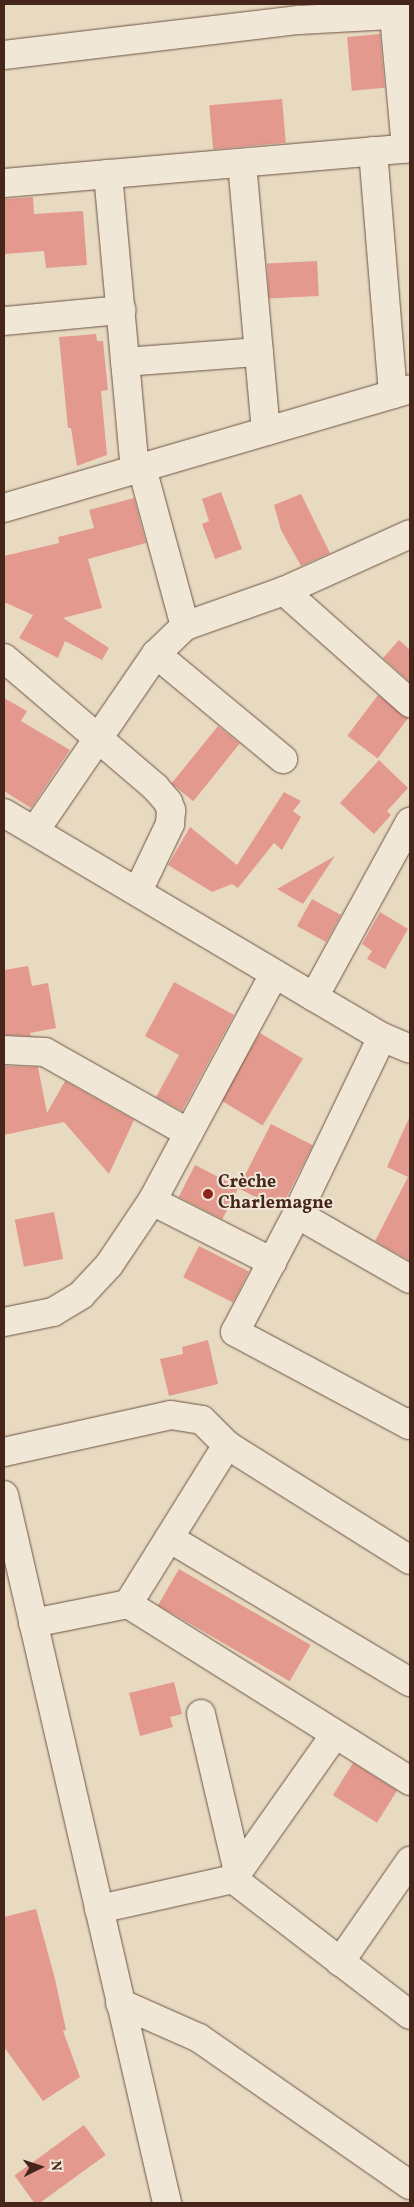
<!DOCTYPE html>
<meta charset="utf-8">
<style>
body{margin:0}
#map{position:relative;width:414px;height:2207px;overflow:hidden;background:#e8dac1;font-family:Vollkorn,serif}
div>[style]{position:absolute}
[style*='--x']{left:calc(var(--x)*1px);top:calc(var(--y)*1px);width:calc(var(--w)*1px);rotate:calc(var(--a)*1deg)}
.building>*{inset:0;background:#e3998e;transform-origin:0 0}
.roads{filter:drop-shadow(0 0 1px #6e5344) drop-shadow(0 0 1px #6e5344)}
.minor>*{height:28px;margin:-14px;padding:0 14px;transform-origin:14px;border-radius:14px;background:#f0e7d7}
.dots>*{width:14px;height:14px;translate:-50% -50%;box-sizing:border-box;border:2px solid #f0e7d7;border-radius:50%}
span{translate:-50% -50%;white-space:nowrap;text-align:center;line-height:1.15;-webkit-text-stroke:4px #f0e7d7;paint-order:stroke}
.poi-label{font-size:18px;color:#46261b;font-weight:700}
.left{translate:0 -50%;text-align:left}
.frame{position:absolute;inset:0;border:5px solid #46261b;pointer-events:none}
.north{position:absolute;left:15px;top:2142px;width:50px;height:50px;-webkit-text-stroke:4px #f0e7d7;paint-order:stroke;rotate:86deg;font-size:14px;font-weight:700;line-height:20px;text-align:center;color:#46261b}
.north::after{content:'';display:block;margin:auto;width:18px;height:22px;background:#46261b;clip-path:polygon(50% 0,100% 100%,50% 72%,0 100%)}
</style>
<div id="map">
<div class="building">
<i style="left:380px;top:34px;width:54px;height:33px;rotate:85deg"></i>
<i style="left:282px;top:99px;width:44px;height:73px;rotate:85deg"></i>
<i style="clip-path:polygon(33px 197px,34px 214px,83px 211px,87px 265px,46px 268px,44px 251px,4px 254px,4px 199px)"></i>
<i style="left:317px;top:261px;width:35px;height:50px;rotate:87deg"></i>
<i style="clip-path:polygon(96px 334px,97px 341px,103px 341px,108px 390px,101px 391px,107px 455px,77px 466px,71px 428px,68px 428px,59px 337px)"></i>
<i style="clip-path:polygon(221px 492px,242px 549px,215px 559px,202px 524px,209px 521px,202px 499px)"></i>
<i style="clip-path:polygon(301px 494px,330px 553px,301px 566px,281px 530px,274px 505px)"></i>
<i style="clip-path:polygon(134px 498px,146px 543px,88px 559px,102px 608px,63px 618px,109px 648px,102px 660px,65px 641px,58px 658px,19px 638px,33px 615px,4px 602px,4px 556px,59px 543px,58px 537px,94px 528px,89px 510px)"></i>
<i style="clip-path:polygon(399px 640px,410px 650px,410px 682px,383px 658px)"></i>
<i style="left:378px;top:695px;width:38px;height:51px;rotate:37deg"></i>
<i style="clip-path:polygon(4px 698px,27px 711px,21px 721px,70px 750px,31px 808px,4px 791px)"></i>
<i style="left:218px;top:726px;width:28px;height:74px;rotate:39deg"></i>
<i style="clip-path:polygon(379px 760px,408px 788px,387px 811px,391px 815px,374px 834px,340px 803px)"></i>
<i style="clip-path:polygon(284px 792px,301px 801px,293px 811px,301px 817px,282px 850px,274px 843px,238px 888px,232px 884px,212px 892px,168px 865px,190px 827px,237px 865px)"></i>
<i style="clip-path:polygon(335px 856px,303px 904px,277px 889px)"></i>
<i style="left:312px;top:899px;width:33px;height:31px;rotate:29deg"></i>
<i style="clip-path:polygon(380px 912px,408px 929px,385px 969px,367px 959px,372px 951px,362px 944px)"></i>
<i style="clip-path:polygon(28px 966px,32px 986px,48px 983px,56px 1028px,30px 1033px,31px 1036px,4px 1035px,4px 970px)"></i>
<i style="clip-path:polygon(174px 982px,234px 1015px,182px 1111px,156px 1097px,179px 1055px,145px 1036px)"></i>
<i style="left:260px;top:1033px;width:50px;height:78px;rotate:31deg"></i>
<i style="clip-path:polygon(4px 1066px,38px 1067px,47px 1113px,65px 1081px,134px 1120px,109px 1174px,64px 1122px,4px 1135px)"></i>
<i style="clip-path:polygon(410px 1116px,410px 1261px,375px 1241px,408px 1177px,387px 1167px)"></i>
<i style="left:271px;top:1124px;width:47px;height:72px;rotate:27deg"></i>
<i style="left:195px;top:1165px;width:49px;height:36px;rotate:27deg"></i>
<i style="left:54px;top:1212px;width:48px;height:40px;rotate:79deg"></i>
<i style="left:199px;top:1246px;width:56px;height:35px;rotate:27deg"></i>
<i style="clip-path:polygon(208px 1340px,218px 1384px,169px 1396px,160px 1359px,183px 1354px,182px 1347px)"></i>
<i style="left:179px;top:1569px;width:152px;height:42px;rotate:30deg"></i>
<i style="clip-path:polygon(174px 1682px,182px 1714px,170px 1717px,173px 1727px,140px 1736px,129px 1693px)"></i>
<i style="left:353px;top:1763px;width:52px;height:38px;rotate:32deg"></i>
<i style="clip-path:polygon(36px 1909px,55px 1979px,66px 2030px,63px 2031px,80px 2077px,43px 2101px,4px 2047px,4px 1917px)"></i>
<i style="left:84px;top:2125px;width:37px;height:86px;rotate:54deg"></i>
</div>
<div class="roads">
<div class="minor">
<i style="--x:394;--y:16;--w:133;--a:84.8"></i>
<i style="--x:4;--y:55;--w:297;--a:-6.8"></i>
<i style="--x:299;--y:20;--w:111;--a:-3.1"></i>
<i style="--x:373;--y:151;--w:244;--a:85.3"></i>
<i style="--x:242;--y:163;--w:269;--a:84.9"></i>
<i style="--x:108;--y:174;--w:297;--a:84.8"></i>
<i style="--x:4;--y:183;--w:408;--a:-4.9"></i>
<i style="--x:4;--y:321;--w:118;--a:-5.4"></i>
<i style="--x:125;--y:362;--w:134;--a:-4.3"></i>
<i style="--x:142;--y:468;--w:164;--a:74.8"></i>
<i style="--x:4;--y:508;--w:423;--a:-16.3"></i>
<i style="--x:284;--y:591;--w:169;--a:41.6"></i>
<i style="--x:156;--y:654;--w:165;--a:39.6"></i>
<i style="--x:4;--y:658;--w:199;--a:40.5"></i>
<i style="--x:155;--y:787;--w:20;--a:49"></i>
<i style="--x:168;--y:802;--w:9;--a:69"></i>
<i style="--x:171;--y:810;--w:14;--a:94"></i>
<i style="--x:170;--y:824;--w:74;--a:115.5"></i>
<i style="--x:4;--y:813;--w:360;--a:30.7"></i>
<i style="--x:314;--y:997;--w:79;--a:30.5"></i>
<i style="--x:382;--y:1037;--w:30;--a:23"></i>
<i style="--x:36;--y:829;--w:212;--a:-55.6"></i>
<i style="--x:156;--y:654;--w:40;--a:-44"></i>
<i style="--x:185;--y:626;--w:105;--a:-19.5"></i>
<i style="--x:284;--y:591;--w:138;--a:-24.3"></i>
<i style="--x:314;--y:997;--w:200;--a:-61.3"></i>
<i style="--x:382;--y:1037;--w:196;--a:115.7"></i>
<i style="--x:297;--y:1214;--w:133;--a:117.7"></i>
<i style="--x:235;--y:1332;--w:197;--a:28.1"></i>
<i style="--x:409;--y:1425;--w:3;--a:-72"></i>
<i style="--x:4;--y:1050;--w:41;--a:2.8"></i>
<i style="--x:45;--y:1052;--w:165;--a:29.4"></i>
<i style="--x:152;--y:1201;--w:135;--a:26.9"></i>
<i style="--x:297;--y:1214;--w:130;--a:29.9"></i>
<i style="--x:4;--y:1322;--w:50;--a:-11.5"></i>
<i style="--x:53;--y:1312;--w:33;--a:-31"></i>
<i style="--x:81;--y:1295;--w:41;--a:-47"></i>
<i style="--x:109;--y:1265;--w:77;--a:-56.1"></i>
<i style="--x:152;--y:1201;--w:258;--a:-61.7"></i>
<i style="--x:227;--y:1445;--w:216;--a:32.1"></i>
<i style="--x:4;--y:1452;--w:171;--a:-12.5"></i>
<i style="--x:171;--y:1415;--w:31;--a:9"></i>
<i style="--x:202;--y:1420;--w:35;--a:45"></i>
<i style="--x:227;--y:1445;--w:187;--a:121.9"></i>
<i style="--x:4;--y:1495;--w:727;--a:77.03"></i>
<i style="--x:169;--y:1538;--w:281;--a:30.9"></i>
<i style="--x:33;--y:1623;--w:97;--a:-11.3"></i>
<i style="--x:128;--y:1604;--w:333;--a:32.1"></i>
<i style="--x:201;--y:1714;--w:162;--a:76.8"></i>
<i style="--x:233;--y:1879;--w:223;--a:37.5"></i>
<i style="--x:99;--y:1909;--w:137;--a:-12.6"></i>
<i style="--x:233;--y:1879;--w:175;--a:-54.8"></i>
<i style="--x:340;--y:1962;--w:123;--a:-55.3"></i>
<i style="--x:120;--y:2003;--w:86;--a:23.9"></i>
<i style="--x:199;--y:2038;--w:257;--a:34.9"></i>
</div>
</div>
<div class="dots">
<i style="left:208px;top:1194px;background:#8f2418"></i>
</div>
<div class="poi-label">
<span class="left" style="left:218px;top:1194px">Crèche<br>Charlemagne</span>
</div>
<div class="frame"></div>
<div class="north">N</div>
</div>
